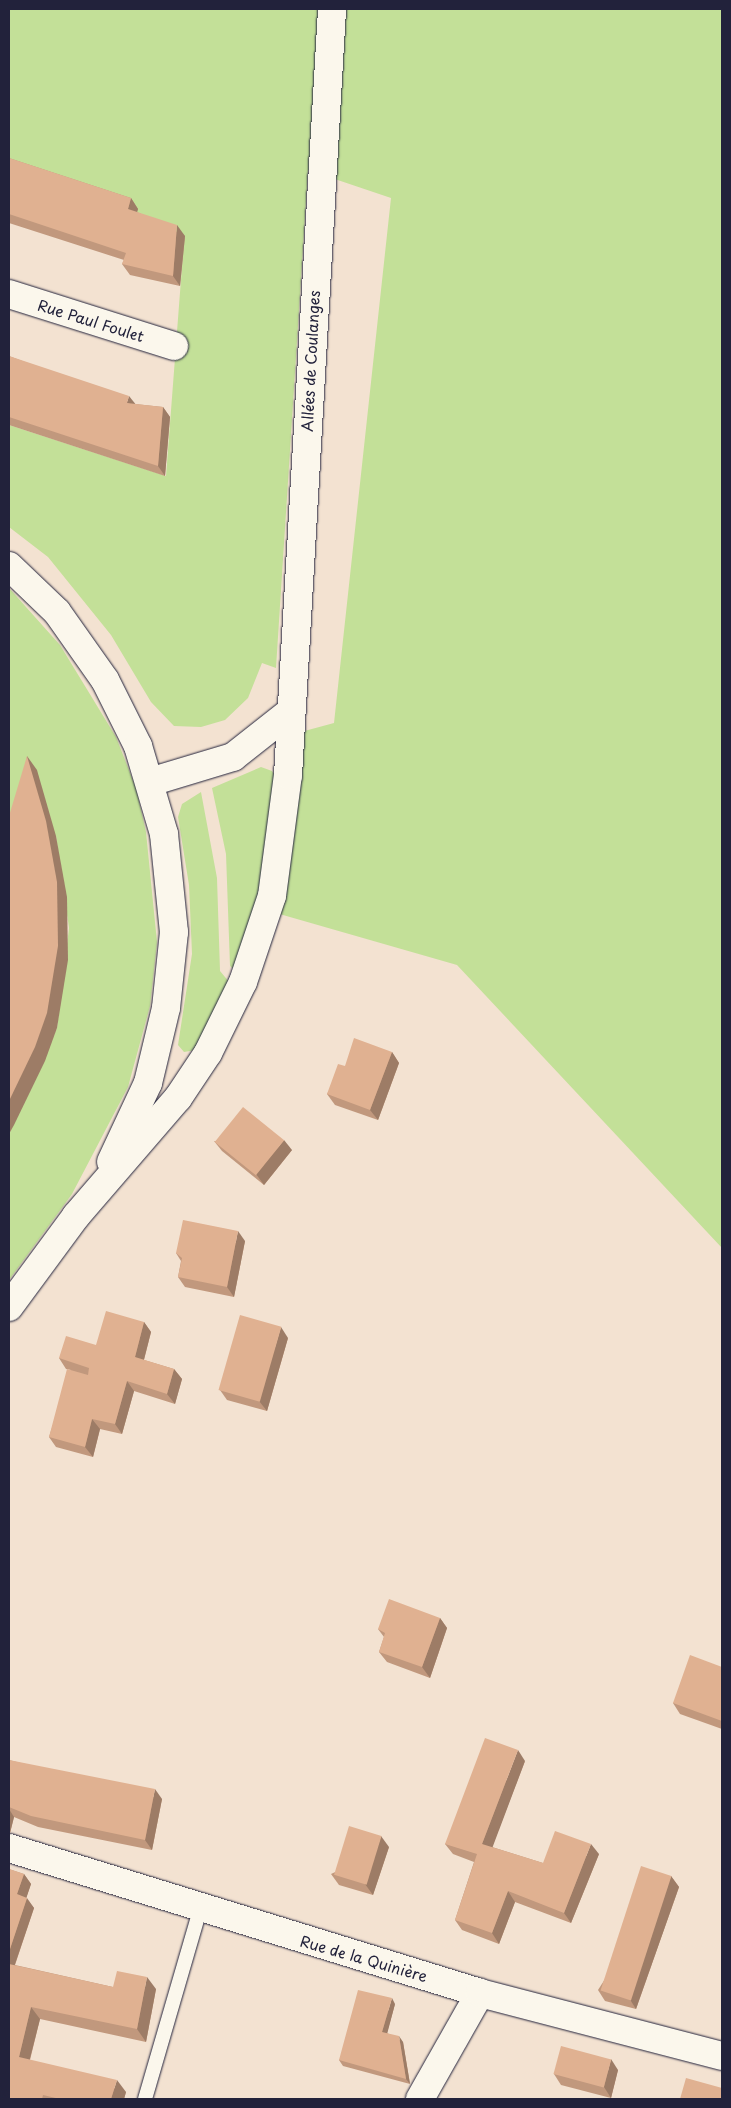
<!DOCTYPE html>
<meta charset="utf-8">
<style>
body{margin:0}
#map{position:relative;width:731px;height:2108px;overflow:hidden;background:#f3e2d1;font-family:"Playpen Sans",sans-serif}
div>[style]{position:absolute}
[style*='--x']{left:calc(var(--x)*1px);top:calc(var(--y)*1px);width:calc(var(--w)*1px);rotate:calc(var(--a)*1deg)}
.green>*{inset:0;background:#c3e098}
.roads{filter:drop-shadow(0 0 1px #22223b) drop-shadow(0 0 1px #22223b)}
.lane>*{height:14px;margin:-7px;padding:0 7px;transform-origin:7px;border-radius:7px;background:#fbf7ec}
.street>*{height:28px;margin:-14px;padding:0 14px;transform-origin:14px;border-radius:14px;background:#fbf7ec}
.secondary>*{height:28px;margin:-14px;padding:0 14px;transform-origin:14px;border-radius:14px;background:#fbf7ec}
.wall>*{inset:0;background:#c1987d}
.shaded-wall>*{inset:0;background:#9d7c66}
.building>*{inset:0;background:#e0b191;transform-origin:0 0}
span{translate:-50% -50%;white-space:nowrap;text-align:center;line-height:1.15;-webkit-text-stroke:5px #fbf7ec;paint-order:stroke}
.street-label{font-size:15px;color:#22223b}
.frame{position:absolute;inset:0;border:10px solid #22223b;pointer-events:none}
</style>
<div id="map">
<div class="green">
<i style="clip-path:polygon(9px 9px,722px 9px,722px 1248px,457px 965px,276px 913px,297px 733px,334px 723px,391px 198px,308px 170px,276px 668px,262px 663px,248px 698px,225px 720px,201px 727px,174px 726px,151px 702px,111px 635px,48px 557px,9px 527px,9px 425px,166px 476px,184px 240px,9px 166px)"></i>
<i style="clip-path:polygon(9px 588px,60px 645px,116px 737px,136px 788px,146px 832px,157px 942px,150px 1006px,128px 1087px,72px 1194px,9px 1280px,9px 1134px,57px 1028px,69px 928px,56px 836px,9px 852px)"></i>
<i style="clip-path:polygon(261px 767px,272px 771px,278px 781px,259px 908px,236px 971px,230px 966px,226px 854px,212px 788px)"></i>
<i style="clip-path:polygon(201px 792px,217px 878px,220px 971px,230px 983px,196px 1050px,184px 1052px,178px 1045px,192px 954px,189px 885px,178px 817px,182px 804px)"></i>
</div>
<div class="roads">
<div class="lane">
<i style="--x:145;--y:2099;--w:197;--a:-73.8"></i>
</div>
<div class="street">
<i style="--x:9;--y:294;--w:173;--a:17.5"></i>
<i style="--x:420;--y:2099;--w:122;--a:-60.5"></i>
</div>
<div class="secondary">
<i style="--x:9;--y:566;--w:66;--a:43.8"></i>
<i style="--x:57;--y:612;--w:83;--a:54.8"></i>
<i style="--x:105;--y:680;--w:74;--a:63.4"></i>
<i style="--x:138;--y:746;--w:92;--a:73.5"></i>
<i style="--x:164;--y:834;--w:99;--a:84.2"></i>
<i style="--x:174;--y:932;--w:76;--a:96"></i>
<i style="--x:166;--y:1008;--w:77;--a:103.5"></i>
<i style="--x:148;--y:1083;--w:87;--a:115.1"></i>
<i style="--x:150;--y:782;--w:87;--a:-16.8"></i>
<i style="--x:233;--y:757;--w:71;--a:-38.2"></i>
<i style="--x:9;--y:1307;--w:113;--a:-53.6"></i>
<i style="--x:76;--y:1216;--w:156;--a:-49.2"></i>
<i style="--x:178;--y:1098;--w:54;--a:-56.3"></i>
<i style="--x:208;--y:1053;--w:79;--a:-63.8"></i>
<i style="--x:243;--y:982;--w:91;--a:-71.4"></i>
<i style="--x:272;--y:896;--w:122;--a:-82.5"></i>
<i style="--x:288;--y:775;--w:767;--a:-86.71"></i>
<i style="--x:9;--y:1848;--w:493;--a:17.1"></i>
<i style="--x:480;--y:1993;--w:250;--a:14.6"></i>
</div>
</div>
<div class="wall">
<i style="clip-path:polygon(9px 158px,131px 198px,138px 209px,137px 212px,185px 236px,180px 286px,130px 275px,122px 264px,124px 260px,9px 223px)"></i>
<i style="clip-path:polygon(9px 356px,135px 404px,163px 407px,170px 417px,165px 476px,9px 425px)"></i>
<i style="clip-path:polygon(392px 1052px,399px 1063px,378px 1120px,335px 1105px,327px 1094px,345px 1066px)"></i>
<i style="clip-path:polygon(214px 1141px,292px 1150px,264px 1185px,222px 1151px)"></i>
<i style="clip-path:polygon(245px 1241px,234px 1297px,185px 1287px,178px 1277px,181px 1261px,176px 1253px)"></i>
<i style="clip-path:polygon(144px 1322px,151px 1332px,144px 1360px,174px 1369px,182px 1379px,175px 1404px,134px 1391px,122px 1434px,100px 1429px,93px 1457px,56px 1447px,49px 1437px,71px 1370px,66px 1369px,59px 1358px,96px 1345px)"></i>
<i style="clip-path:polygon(288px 1338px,267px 1411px,227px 1400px,220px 1390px)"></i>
<i style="clip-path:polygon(440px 1618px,447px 1628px,430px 1678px,387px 1662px,379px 1652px,384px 1637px,378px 1629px)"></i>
<i style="clip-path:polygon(722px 1667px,722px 1729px,680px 1714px,673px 1703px)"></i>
<i style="clip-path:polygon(9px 1760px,162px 1799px,152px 1850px,38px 1827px,14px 1817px,10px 1833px,9px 1834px)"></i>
<i style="clip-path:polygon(525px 1761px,492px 1847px,543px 1863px,599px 1854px,571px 1923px,515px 1902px,499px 1944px,462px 1930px,455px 1920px,474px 1862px,453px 1854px,445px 1844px)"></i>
<i style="clip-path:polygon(389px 1847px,373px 1895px,339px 1885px,331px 1874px)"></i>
<i style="clip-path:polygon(9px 1869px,24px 1874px,31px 1884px,26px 1898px,34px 1908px,15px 1965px,113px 1987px,156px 1989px,146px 2042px,40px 2019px,30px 2060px,126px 2092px,124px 2099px,9px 2099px)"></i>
<i style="clip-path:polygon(671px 1876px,679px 1887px,636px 2009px,605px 2001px,598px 1990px)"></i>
<i style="clip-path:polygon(395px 2004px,387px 2033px,403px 2042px,410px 2084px,343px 2066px,339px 2060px)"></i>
<i style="clip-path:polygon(618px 2070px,611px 2098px,561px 2085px,554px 2074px)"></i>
</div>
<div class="shaded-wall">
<i style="clip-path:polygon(131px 198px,138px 209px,135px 219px,128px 209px)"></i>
<i style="clip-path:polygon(177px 225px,185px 236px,180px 286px,173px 276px)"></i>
<i style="clip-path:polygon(129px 396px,137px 406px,127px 403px)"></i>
<i style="clip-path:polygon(163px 407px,170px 417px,165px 476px,158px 466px)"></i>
<i style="clip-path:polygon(27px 756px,37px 770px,56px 836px,67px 897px,68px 960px,57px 1028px,45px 1061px,14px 1125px,9px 1134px,9px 1101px)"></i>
<i style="clip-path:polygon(392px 1052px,399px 1063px,378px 1120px,370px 1110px)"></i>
<i style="clip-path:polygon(284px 1140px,292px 1150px,264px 1185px,256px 1174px)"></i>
<i style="clip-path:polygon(238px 1231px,245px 1241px,234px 1297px,227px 1287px)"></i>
<i style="clip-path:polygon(144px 1322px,151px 1332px,142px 1367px,135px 1357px)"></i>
<i style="clip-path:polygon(281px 1327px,288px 1338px,267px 1411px,259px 1401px)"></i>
<i style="clip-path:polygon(174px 1369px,182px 1379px,175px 1404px,167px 1394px)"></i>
<i style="clip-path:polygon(127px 1381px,134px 1391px,122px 1434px,115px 1424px)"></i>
<i style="clip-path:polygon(92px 1419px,100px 1429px,93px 1457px,85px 1447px)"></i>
<i style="clip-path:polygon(440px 1618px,447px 1628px,430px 1678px,422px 1667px)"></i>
<i style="clip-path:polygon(518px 1750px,525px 1761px,490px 1854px,482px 1844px)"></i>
<i style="clip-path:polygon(155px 1789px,162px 1799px,152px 1850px,145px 1840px)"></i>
<i style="clip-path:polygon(9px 1809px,14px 1817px,10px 1833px,9px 1832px)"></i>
<i style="clip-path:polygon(381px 1836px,389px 1847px,373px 1895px,365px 1884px)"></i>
<i style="clip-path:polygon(591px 1844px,599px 1854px,571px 1923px,564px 1913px)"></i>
<i style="clip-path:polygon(24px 1874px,31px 1884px,24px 1905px,17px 1894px)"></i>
<i style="clip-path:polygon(671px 1876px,679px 1887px,636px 2009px,629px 1998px)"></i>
<i style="clip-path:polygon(508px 1891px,515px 1902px,499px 1944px,492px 1933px)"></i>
<i style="clip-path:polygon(27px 1898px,34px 1908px,13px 1970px,9px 1964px,9px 1952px)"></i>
<i style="clip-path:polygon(147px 1977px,156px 1989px,146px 2042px,137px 2029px)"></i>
<i style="clip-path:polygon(392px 1998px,395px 2004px,386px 2038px,382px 2032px)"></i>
<i style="clip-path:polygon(31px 2007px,40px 2019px,27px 2070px,19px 2057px)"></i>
<i style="clip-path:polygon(399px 2036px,403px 2042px,410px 2084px,406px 2079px)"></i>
<i style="clip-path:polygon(611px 2059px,618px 2070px,611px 2098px,604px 2087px)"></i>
<i style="clip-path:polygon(117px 2080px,126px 2092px,124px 2099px,111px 2099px)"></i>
</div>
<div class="building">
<i style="clip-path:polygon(9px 158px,131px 198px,128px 209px,177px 225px,173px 276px,122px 264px,126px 253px,9px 214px)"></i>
<i style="clip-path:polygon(9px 356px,129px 396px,127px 403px,163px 407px,158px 466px,9px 417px)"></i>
<i style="clip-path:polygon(27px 756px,46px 821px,57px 882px,58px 946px,47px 1013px,35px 1047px,9px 1101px,9px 816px)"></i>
<i style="clip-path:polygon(354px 1038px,392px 1052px,370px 1110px,327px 1094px,338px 1064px,345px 1066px)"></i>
<i style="left:243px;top:1107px;width:53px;height:45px;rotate:39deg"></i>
<i style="clip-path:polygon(183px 1220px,238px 1231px,227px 1287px,178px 1277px,182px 1258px,176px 1253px)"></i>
<i style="clip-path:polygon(106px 1311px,144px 1322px,135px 1357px,174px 1369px,167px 1394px,127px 1381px,115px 1424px,92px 1419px,85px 1447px,49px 1437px,67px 1369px,88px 1375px,89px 1368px,59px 1358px,66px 1336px,96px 1345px)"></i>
<i style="left:240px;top:1315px;width:43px;height:78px;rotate:16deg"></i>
<i style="clip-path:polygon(389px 1599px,440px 1618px,422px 1667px,379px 1652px,385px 1633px,378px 1629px)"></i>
<i style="clip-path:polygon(690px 1655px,722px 1667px,722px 1721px,673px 1703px)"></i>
<i style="clip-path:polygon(485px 1738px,518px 1750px,482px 1844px,543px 1863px,555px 1831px,591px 1844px,564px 1913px,508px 1891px,492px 1933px,455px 1920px,477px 1854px,445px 1844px)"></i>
<i style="clip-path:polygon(9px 1760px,155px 1789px,145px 1840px,31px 1816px,9px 1807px)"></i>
<i style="left:349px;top:1826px;width:34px;height:51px;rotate:17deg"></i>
<i style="left:641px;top:1866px;width:32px;height:131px;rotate:18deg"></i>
<i style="clip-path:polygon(9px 1869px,24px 1874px,17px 1894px,27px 1898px,9px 1952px)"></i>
<i style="clip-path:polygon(9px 1964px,113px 1987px,117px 1971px,147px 1977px,137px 2029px,31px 2007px,19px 2057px,117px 2080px,111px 2099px,60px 2099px,43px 2095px,42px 2099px,9px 2099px)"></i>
<i style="clip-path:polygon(358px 1990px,392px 1998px,382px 2032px,399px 2036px,406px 2079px,339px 2060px)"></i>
<i style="left:561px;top:2046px;width:52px;height:29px;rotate:15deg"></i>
<i style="clip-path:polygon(686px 2078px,722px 2088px,722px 2099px,680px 2099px)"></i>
</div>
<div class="street-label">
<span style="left:91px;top:320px;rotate:17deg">Rue Paul Foulet</span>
<span style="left:310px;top:361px;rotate:-87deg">Allées de Coulanges</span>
<span style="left:364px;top:1958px;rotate:16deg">Rue de la Quinière</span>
</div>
<div class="frame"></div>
</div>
